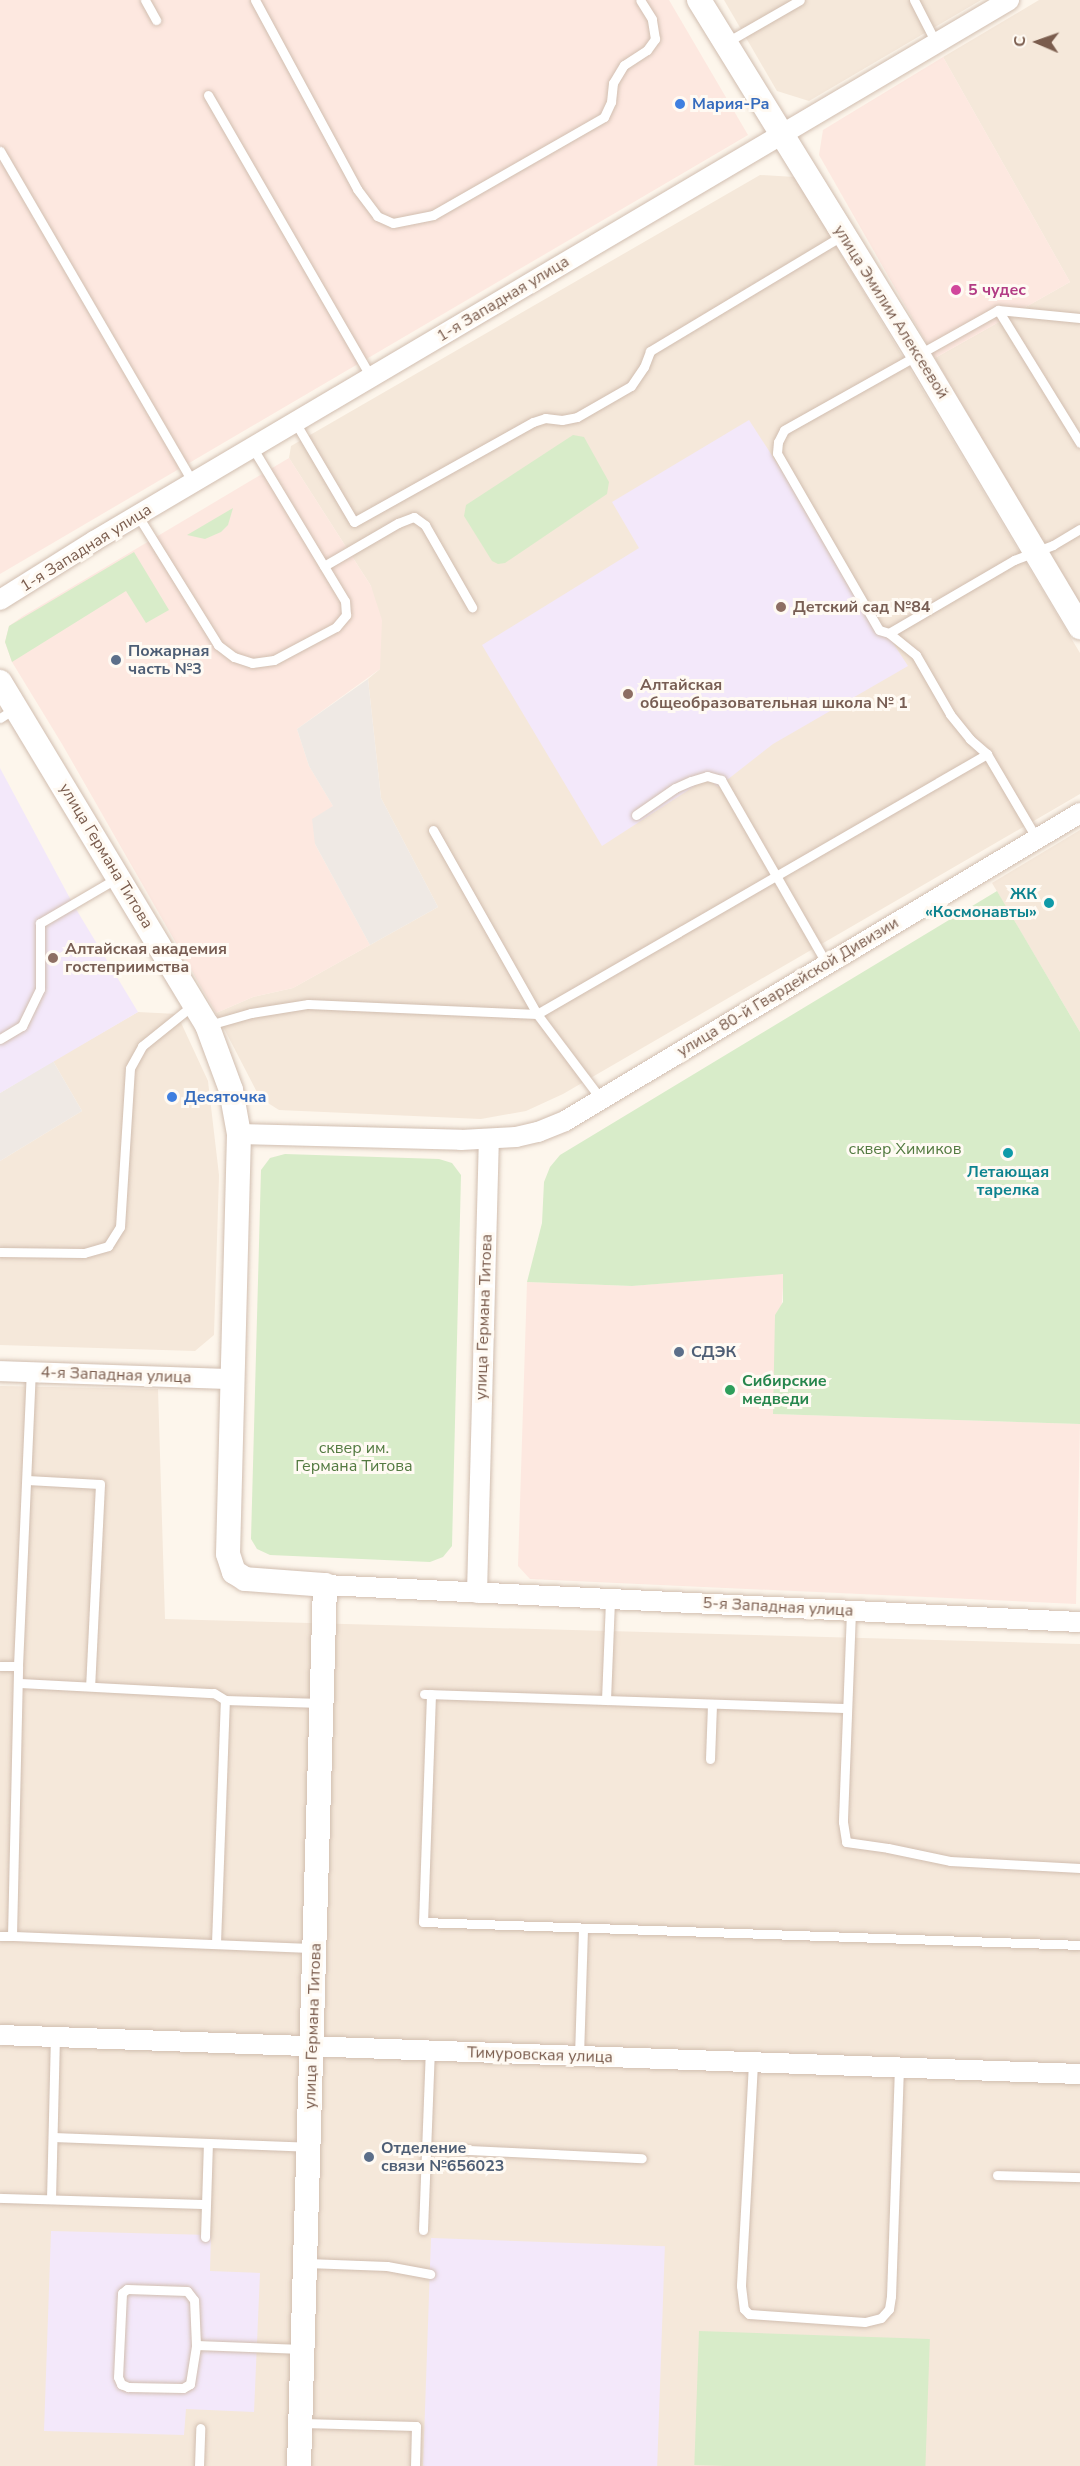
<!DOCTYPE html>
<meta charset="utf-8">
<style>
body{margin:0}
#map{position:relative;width:1080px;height:2466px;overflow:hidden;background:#fdf6ec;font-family:"Nunito Sans",sans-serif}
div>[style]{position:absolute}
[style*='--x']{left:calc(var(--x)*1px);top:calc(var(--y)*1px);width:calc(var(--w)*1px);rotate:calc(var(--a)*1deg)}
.residential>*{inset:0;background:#f5e8da}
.commercial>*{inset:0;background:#fde8e0}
.industrial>*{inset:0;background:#efe9e4}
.education>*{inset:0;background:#f3e8fa;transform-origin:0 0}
.green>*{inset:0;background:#d8ecc9;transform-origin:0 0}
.roads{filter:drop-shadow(0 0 2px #d1beb0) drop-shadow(0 0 2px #d1beb0)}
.service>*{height:9px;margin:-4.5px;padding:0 4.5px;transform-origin:4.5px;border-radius:4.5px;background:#fff}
.minor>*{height:20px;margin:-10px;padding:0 10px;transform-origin:10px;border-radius:10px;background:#fff}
.tertiary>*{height:24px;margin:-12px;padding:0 12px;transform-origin:12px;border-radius:12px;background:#fff}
.dots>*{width:16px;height:16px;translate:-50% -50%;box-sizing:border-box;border:3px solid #fffaf3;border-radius:50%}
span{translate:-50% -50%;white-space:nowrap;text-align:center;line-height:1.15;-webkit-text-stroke:6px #fffaf3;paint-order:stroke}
.shop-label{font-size:16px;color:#366cbe;font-weight:700}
.left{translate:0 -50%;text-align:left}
.hotel-label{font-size:16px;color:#b23c85;font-weight:700}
.street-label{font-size:16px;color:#7a5c4d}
.education-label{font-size:16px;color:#785e54;font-weight:700}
.service-label{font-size:16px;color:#4e5e75;font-weight:700}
.culture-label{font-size:16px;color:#0d838f;font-weight:700}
.right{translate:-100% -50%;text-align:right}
.park-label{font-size:16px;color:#537a41}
.leisure-label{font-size:16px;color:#27864d;font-weight:700}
.north{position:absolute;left:1008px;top:12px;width:60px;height:60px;-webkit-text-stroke:4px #fffaf3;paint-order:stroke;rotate:272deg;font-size:16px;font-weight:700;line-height:24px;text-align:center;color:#7a5c4d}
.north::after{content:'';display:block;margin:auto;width:21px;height:27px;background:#7a5c4d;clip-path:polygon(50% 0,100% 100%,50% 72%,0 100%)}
</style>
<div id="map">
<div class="residential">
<i style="clip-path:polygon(724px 0,981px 0,809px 101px,777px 91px)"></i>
<i style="clip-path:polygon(1039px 0,1080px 0,1080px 608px,935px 358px,1070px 282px,943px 57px)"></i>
<i style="clip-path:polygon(760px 175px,795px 177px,1080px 653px,1080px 794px,563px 1094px,526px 1111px,481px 1119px,279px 1110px,260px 1098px,216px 1013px,253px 997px,293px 988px,438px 907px,381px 798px,368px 679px,380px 669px,371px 586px,289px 458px,291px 446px)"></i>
<i style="clip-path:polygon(1080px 830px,1080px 1032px,992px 883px)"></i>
<i style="clip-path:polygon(138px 1012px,177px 1014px,208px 1081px,219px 1175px,214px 1335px,195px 1351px,0 1345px,0 1161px,82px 1111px,53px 1061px)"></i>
<i style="clip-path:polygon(0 1386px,158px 1389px,165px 1619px,1080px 1644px,1080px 2466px,0 2466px)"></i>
</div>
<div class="commercial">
<i style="clip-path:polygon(0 0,669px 0,748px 135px,0 574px)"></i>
<i style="clip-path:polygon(943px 57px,1070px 282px,935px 358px,819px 155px,823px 130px)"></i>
<i style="clip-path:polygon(289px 458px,371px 586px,382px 620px,380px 669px,297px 729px,309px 766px,333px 806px,315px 844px,370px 945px,293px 988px,253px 997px,216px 1013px,62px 744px,12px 662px,5px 642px,9px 626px,23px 616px)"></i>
<i style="clip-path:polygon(784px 1273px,774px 1414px,1080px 1424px,1076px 1604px,530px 1579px,518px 1566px,527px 1282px,632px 1286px)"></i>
</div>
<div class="industrial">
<i style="clip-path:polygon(368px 679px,381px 798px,438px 907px,370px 945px,315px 844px,312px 819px,333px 806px,309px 766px,297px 729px)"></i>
<i style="clip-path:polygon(53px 1061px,82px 1111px,0 1161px,0 1093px)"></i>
</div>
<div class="education">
<i style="clip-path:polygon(749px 420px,908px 666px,773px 744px,718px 787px,707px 778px,602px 846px,482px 645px,639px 548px,612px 502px)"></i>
<i style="clip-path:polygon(0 768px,73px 904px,138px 1012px,0 1093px)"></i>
<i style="clip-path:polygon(51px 2231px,211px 2235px,210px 2271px,260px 2273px,254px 2412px,186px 2409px,184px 2435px,44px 2431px)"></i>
<i style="left:431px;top:2238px;width:234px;height:228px;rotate:2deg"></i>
</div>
<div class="green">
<i style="clip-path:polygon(573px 435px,584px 437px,609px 482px,607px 494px,505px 563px,498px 564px,492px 561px,464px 516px,466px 505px)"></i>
<i style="clip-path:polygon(233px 508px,228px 525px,221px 532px,205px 539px,187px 535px)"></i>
<i style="clip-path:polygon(134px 552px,169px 610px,146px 623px,126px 591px,12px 662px,5px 642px,9px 626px)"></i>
<i style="clip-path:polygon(997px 891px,1080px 1032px,1080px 1424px,773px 1414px,775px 1315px,783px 1302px,783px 1274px,632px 1286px,527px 1282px,542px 1223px,544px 1182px,550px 1167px,560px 1155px)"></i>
<i style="clip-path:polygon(285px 1154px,439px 1159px,452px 1163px,461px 1175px,452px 1546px,443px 1557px,430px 1562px,270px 1555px,257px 1549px,251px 1539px,261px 1170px,270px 1158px)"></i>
<i style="left:699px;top:2331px;width:231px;height:134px;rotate:2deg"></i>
</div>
<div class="roads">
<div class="service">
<i style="--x:145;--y:0;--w:23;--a:61"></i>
<i style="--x:255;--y:0;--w:215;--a:61.6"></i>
<i style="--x:357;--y:189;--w:34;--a:53"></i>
<i style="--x:377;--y:216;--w:17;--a:24"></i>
<i style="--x:393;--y:223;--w:41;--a:-11.3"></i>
<i style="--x:433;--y:215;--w:197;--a:-29.8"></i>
<i style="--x:604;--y:117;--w:17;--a:-65"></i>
<i style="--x:611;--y:102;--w:19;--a:-84"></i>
<i style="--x:613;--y:83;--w:21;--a:-59"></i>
<i style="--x:624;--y:65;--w:27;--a:-33"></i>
<i style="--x:647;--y:50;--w:14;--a:-54"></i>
<i style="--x:655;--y:39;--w:20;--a:-99"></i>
<i style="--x:652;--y:19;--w:22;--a:-122"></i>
<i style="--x:914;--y:0;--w:48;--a:62.9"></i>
<i style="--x:727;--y:42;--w:84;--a:-29.9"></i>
<i style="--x:208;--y:95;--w:326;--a:60"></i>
<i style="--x:0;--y:151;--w:383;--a:59.8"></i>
<i style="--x:998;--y:310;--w:156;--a:58.3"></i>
<i style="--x:295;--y:422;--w:116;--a:59.5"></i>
<i style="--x:354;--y:522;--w:205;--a:-29.2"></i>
<i style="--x:533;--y:422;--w:13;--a:-18"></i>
<i style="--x:545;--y:418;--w:17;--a:7"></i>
<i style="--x:562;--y:420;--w:15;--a:-11"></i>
<i style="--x:577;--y:417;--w:62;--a:-29.9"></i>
<i style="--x:631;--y:386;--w:23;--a:-56"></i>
<i style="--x:644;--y:367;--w:17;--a:-69"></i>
<i style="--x:650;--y:351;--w:225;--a:-31"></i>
<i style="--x:138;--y:516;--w:152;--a:58.2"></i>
<i style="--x:218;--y:645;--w:20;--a:37"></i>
<i style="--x:234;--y:657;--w:19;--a:18"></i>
<i style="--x:252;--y:663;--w:22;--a:-8"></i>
<i style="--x:274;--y:660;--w:70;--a:-28"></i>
<i style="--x:336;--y:627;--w:16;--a:-50"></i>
<i style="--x:346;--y:615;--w:14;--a:-94"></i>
<i style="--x:345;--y:601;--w:180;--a:-121.1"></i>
<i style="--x:324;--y:566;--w:86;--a:-30.2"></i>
<i style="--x:398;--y:523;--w:17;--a:-21"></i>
<i style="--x:414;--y:517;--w:14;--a:36"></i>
<i style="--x:425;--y:525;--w:95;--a:60.2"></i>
<i style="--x:889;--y:633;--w:145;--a:-30.3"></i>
<i style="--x:1014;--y:560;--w:42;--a:-21"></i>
<i style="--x:1053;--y:545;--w:31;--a:-31"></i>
<i style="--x:0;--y:718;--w:17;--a:-33"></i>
<i style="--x:636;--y:815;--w:47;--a:-34.7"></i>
<i style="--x:675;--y:788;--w:17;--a:-24"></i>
<i style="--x:691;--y:781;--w:17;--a:-17"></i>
<i style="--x:707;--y:776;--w:15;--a:16"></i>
<i style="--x:721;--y:780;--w:212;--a:60.1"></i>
<i style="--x:433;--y:830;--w:211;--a:60.5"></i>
<i style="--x:537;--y:1014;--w:520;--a:-30.02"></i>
<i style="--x:1037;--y:839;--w:99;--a:-120.5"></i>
<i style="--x:987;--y:754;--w:23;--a:-139"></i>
<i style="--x:970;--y:739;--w:32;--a:-129"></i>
<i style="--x:950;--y:714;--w:68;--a:-120"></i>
<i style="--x:916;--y:655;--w:35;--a:-141"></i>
<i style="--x:889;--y:633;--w:10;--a:-163"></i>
<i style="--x:879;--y:630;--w:204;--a:-120"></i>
<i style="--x:777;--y:453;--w:11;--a:-85"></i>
<i style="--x:778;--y:442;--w:13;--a:-63"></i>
<i style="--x:784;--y:430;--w:245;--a:-29.3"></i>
<i style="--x:998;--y:310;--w:82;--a:5.6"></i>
<i style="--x:209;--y:1025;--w:44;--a:-15.9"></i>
<i style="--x:251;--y:1013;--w:58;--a:-9"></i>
<i style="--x:308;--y:1004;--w:229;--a:2.5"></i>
<i style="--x:537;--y:1014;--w:105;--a:53.1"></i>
<i style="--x:0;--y:1039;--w:26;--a:-31"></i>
<i style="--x:22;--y:1026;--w:41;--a:-64.1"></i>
<i style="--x:40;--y:989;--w:66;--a:-90"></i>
<i style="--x:40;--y:923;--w:89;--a:-30.3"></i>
<i style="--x:0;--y:1252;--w:84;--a:0.7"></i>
<i style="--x:84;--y:1253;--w:25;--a:-16"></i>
<i style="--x:108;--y:1246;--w:22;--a:-58"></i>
<i style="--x:120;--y:1227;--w:159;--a:-86.4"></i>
<i style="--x:130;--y:1068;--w:25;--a:-61"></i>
<i style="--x:142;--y:1046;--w:65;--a:-38.8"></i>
<i style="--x:27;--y:1480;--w:73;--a:3.1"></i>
<i style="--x:100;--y:1484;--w:202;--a:92.8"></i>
<i style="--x:851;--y:1611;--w:211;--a:92.2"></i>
<i style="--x:843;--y:1822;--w:20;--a:81"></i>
<i style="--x:846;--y:1842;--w:42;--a:8.1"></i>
<i style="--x:888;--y:1848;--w:63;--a:11.8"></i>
<i style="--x:950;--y:1861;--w:130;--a:3.1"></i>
<i style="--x:0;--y:1666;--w:18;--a:0"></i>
<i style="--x:20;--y:1683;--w:194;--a:3"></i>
<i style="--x:214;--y:1693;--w:13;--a:32"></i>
<i style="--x:225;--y:1700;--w:96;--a:1.8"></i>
<i style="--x:424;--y:1694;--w:423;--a:1.9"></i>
<i style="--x:431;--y:1694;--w:228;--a:92"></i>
<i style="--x:423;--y:1922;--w:657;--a:2"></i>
<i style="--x:606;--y:1700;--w:101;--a:-87.7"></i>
<i style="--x:710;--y:1759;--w:55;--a:-87.9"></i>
<i style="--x:0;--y:1936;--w:12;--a:0"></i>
<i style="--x:12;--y:1936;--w:270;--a:-88.7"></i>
<i style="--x:18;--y:1666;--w:294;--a:-87.5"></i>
<i style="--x:12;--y:1936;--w:300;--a:2.3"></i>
<i style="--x:216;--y:1943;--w:243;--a:-87.9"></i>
<i style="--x:579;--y:2056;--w:128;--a:-88.2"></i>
<i style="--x:753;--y:2063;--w:223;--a:93.1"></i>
<i style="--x:741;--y:2286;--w:23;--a:83"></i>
<i style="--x:744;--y:2309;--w:7;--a:45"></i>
<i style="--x:749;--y:2314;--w:116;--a:3.9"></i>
<i style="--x:865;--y:2322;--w:16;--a:-14"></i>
<i style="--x:881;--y:2318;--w:12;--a:-48"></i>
<i style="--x:889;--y:2309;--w:13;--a:-81"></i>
<i style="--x:891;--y:2296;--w:227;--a:-88"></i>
<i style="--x:53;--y:2137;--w:255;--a:2.2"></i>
<i style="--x:426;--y:2148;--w:216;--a:2.7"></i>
<i style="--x:997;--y:2175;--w:83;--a:1.4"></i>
<i style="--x:0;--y:2198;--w:206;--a:1.7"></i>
<i style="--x:51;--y:2199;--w:162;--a:-88.6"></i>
<i style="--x:423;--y:2230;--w:180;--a:-87.8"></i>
<i style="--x:205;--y:2237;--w:93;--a:-88.2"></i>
<i style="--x:307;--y:2263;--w:80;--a:2.1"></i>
<i style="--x:387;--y:2266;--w:44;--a:10.5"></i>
<i style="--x:196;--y:2345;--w:45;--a:-92.5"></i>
<i style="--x:194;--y:2300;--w:11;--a:-128"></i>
<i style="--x:187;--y:2291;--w:60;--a:-178.1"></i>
<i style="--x:127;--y:2289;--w:6;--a:141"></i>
<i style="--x:122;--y:2293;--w:84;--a:92.7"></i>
<i style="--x:118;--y:2377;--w:8;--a:67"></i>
<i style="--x:121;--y:2384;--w:8;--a:23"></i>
<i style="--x:128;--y:2387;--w:55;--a:1"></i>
<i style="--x:183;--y:2388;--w:8;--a:-30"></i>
<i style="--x:190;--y:2384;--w:39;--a:-81"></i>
<i style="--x:196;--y:2345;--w:106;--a:2.2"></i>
<i style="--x:302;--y:2423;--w:114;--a:1.5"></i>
<i style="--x:416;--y:2426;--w:40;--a:91.4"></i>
<i style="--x:199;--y:2466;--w:38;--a:-88"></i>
</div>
<div class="minor">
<i style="--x:0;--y:600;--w:111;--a:-32.1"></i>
<i style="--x:94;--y:541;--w:1063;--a:-30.59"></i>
<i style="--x:239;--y:1134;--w:222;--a:1.5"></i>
<i style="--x:461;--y:1140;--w:55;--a:-3.1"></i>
<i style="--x:516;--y:1137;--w:23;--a:-13"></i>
<i style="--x:538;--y:1132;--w:29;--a:-22"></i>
<i style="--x:565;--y:1121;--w:600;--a:-30.88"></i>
<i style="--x:0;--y:1371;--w:232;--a:2"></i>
<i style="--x:325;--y:1585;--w:756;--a:2.81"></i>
<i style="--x:477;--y:1593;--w:454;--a:-88.5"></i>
<i style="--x:0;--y:2035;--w:1081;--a:2.07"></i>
</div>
<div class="tertiary">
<i style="--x:699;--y:0;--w:417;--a:58.3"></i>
<i style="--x:918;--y:355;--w:317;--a:59.2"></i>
<i style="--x:0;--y:682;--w:401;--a:58.9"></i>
<i style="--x:207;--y:1025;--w:69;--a:69.7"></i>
<i style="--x:231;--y:1090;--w:45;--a:79.7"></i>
<i style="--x:239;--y:1134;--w:420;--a:91.5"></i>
<i style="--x:228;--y:1554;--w:19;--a:72"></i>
<i style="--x:234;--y:1572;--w:13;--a:32"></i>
<i style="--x:245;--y:1579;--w:80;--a:4.3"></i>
<i style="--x:325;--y:1585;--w:881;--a:91.69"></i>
</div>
</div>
<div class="dots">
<i style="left:680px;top:104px;background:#3f7fe0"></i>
<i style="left:956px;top:290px;background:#d1479c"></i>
<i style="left:781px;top:607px;background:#8d6e63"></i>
<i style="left:116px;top:660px;background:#5c6f8a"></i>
<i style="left:628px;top:694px;background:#8d6e63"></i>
<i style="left:1049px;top:903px;background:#0f9aa8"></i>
<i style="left:53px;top:958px;background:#8d6e63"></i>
<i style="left:172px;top:1097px;background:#3f7fe0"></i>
<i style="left:1008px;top:1153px;background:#0f9aa8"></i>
<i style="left:679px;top:1352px;background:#5c6f8a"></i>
<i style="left:730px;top:1390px;background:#2e9e5b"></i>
<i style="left:369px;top:2157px;background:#5c6f8a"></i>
</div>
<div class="shop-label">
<span class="left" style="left:692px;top:104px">Мария-Ра</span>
<span class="left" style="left:184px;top:1097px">Десяточка</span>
</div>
<div class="hotel-label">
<span class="left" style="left:968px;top:290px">5 чудес</span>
</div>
<div class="street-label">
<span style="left:503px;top:299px;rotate:-31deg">1-я Западная улица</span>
<span style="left:891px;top:312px;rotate:58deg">улица Эмилии Алексеевой</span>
<span style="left:86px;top:548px;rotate:-32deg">1-я Западная улица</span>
<span style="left:106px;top:856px;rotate:59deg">улица Германа Титова</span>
<span style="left:788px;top:987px;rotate:-31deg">улица 80-й Гвардейской Дивизии</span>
<span style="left:484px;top:1317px;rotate:-88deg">улица Германа Титова</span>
<span style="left:116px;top:1375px;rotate:2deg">4-я Западная улица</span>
<span style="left:778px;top:1607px;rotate:3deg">5-я Западная улица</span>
<span style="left:313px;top:2026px;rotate:-88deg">улица Германа Титова</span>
<span style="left:540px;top:2055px;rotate:2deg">Тимуровская улица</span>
</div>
<div class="education-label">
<span class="left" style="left:793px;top:607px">Детский сад №84</span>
<span class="left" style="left:640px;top:694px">Алтайская<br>общеобразовательная школа № 1</span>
<span class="left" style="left:65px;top:958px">Алтайская академия<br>гостеприимства</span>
</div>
<div class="service-label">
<span class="left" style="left:128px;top:660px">Пожарная<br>часть №3</span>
<span class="left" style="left:691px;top:1352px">СДЭК</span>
<span class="left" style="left:381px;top:2157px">Отделение<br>связи №656023</span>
</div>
<div class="culture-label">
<span class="right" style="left:1037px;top:903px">ЖК<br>«Космонавты»</span>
<span style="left:1008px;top:1181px">Летающая<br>тарелка</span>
</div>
<div class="park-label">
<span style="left:905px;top:1149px">сквер Химиков</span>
<span style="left:354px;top:1457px">сквер им.<br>Германа Титова</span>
</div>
<div class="leisure-label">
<span class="left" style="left:742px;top:1390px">Сибирские<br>медведи</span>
</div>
<div class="north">С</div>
</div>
